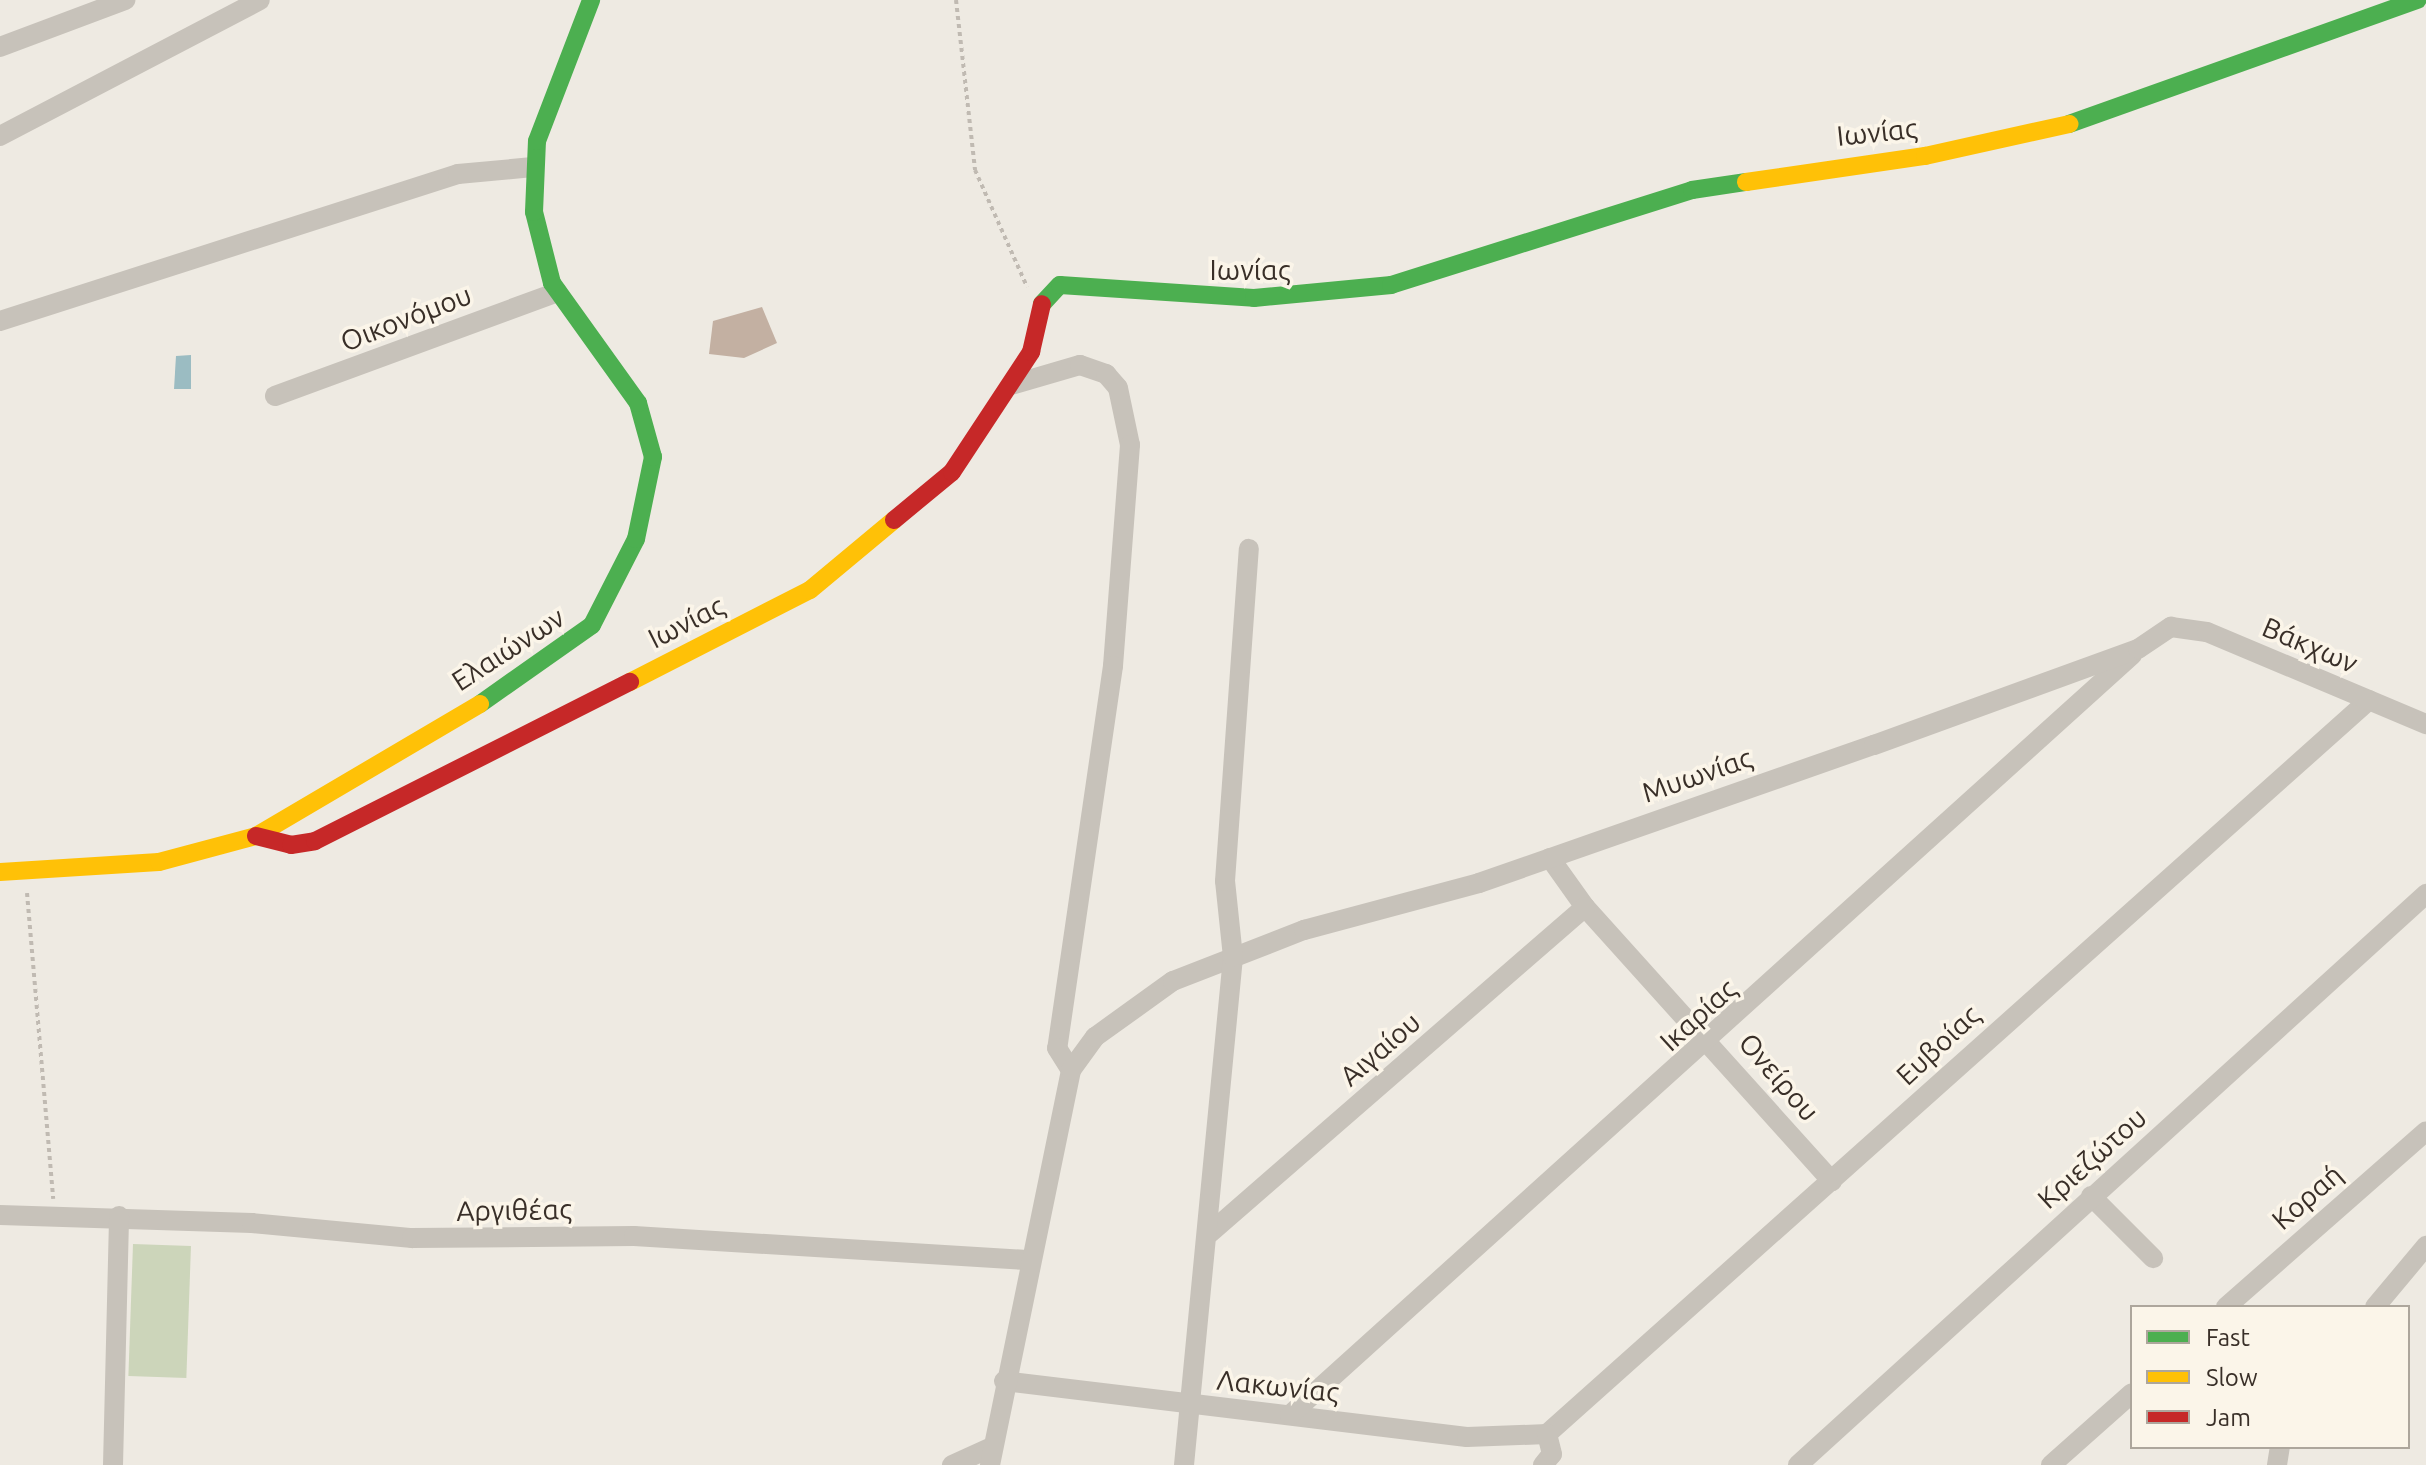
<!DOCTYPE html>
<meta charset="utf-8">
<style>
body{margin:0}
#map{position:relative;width:2426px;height:1465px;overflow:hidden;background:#eeeae2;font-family:Ubuntu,sans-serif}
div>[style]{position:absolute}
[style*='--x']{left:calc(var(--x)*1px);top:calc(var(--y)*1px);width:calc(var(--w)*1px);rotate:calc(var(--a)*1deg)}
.green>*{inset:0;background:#ccd5ba;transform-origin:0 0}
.water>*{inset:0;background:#9bbcc2}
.building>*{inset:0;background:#c3b0a2}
.path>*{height:4px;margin-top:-2px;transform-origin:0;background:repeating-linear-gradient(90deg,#c0bab2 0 4px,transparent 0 8px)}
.street>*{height:20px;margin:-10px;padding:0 10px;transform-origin:10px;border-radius:10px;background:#c7c2ba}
.fast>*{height:18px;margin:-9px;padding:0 9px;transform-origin:9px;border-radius:9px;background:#4caf50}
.slow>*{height:18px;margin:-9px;padding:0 9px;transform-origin:9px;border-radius:9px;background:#ffc107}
.jam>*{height:18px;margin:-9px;padding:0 9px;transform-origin:9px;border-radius:9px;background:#c62828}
span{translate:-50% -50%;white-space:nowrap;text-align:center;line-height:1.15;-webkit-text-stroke:7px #fbf5e9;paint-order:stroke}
.street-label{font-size:28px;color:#392f28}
.legend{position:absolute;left:2130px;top:1305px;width:280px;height:144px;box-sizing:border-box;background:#fbf5e9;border:2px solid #ada69c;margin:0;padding:10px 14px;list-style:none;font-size:24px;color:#392f28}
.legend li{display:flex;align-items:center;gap:16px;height:40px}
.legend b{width:40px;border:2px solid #ada69c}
</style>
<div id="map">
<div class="green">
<i style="left:133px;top:1244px;width:58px;height:132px;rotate:2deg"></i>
</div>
<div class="water">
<i style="clip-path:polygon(191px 355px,191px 389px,174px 389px,176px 356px)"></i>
</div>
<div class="building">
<i style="clip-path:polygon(762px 307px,777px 343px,744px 358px,709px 354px,713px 321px)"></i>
</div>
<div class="path">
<i style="--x:956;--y:0;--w:171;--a:83.6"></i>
<i style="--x:975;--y:170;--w:128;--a:66"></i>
<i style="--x:27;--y:893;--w:307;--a:85.1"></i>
</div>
<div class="street">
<i style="--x:0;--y:47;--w:134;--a:-20.6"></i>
<i style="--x:0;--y:136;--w:293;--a:-27.6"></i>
<i style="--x:0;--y:321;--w:481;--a:-17.8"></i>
<i style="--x:458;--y:174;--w:75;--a:-5.3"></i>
<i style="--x:1011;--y:385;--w:72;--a:-16.2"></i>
<i style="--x:1080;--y:365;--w:28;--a:19"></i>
<i style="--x:1106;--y:374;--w:18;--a:49"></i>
<i style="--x:1118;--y:388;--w:58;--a:78.1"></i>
<i style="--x:1130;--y:445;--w:222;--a:94.4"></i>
<i style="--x:1113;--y:666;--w:386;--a:98.3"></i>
<i style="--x:1057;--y:1048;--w:26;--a:58"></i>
<i style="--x:275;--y:396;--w:301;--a:-20.2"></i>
<i style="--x:1550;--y:858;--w:60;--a:54.5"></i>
<i style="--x:1585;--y:907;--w:369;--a:48"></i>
<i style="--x:2091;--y:1196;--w:88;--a:45"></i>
<i style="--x:0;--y:1215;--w:252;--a:1.8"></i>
<i style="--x:252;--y:1223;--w:161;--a:5.4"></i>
<i style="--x:412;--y:1238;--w:222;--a:-0.5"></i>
<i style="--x:634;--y:1236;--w:394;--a:3.5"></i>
<i style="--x:1210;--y:1233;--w:497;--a:-41"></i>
<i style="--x:2226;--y:1307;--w:266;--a:-41.3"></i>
<i style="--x:2375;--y:1307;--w:80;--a:-50.1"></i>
<i style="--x:1004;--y:1381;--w:466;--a:6.9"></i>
<i style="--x:1467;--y:1437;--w:80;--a:-2.1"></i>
<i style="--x:1290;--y:1415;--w:1134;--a:-42.07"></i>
<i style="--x:1547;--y:1434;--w:1102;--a:-41.76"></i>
<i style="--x:113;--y:1465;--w:249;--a:-88.6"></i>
<i style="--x:952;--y:1465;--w:44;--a:-24.2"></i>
<i style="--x:990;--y:1465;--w:403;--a:-78.4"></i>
<i style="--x:1071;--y:1070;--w:41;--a:-54"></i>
<i style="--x:1095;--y:1037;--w:96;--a:-35.7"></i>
<i style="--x:1173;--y:981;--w:141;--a:-21.3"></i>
<i style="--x:1304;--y:930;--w:181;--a:-15"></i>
<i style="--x:1479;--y:883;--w:418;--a:-19.3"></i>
<i style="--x:1874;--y:745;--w:281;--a:-20"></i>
<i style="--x:2138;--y:649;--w:40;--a:-34"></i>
<i style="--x:2171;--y:627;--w:36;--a:8"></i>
<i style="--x:2207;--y:632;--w:238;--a:22.8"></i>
<i style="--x:1184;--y:1465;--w:510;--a:-84.49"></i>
<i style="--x:1233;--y:957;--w:76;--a:-96"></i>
<i style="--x:1225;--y:881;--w:333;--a:-85.9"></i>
<i style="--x:1543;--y:1465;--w:14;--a:-51"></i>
<i style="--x:1552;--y:1454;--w:21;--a:-104"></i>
<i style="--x:1798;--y:1465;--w:849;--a:-42.28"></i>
<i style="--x:2051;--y:1465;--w:108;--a:-41.6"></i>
<i style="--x:2277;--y:1465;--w:18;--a:-81"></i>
</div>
<div class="fast">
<i style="--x:2069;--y:124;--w:370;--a:-19.6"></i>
<i style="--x:1042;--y:304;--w:26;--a:-47"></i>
<i style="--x:1060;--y:285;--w:194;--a:3.8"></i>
<i style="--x:1254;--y:298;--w:138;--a:-5.4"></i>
<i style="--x:1391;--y:285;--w:316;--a:-17.5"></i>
<i style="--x:1692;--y:190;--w:55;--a:-8.4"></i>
<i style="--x:480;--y:704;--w:137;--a:-35.2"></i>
<i style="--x:592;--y:625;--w:97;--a:-62.9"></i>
<i style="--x:636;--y:539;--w:84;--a:-78.3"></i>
<i style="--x:653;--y:457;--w:56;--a:-105.5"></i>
<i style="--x:638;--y:403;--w:148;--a:-125.6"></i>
<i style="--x:552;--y:283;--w:73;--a:-104.2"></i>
<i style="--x:534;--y:212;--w:71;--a:-87.6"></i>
<i style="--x:537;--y:141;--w:151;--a:-69"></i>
</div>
<div class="slow">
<i style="--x:1746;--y:182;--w:181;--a:-8.3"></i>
<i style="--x:1925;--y:156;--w:148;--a:-12.5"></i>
<i style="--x:630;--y:682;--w:202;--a:-27.1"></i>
<i style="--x:810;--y:590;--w:109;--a:-39.8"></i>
<i style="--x:0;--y:872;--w:159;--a:-3.6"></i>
<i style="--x:159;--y:862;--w:100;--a:-15"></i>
<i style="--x:256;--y:836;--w:260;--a:-30.5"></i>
</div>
<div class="jam">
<i style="--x:894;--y:520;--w:75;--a:-39.6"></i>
<i style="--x:952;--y:472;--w:144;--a:-56.6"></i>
<i style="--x:1031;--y:352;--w:49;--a:-77.1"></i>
<i style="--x:256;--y:836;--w:36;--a:14"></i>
<i style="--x:291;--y:845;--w:24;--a:-9"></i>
<i style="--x:315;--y:841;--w:353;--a:-26.8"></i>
</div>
<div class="street-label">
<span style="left:1877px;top:132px;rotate:-6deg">Ιωνίας</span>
<span style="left:1250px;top:270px">Ιωνίας</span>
<span style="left:406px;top:318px;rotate:-21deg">Οικονόμου</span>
<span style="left:686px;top:622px;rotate:-27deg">Ιωνίας</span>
<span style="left:2310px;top:645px;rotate:23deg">Βάκχων</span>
<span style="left:508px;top:649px;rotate:-33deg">Ελαιώνων</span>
<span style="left:1697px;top:775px;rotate:-19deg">Μυωνίας</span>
<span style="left:1698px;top:1015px;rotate:-42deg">Ικαρίας</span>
<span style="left:1938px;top:1045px;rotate:-43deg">Ευβοίας</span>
<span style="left:1380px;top:1049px;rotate:-41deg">Αιγαίου</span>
<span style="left:1779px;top:1077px;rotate:49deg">Ονείρου</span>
<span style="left:2092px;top:1158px;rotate:-42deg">Κριεζώτου</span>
<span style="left:2307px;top:1197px;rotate:-41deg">Κοραή</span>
<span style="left:514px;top:1210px;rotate:-1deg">Αργιθέας</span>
<span style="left:1278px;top:1386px;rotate:6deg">Λακωνίας</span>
</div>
<ul class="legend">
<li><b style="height:10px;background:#4caf50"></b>Fast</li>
<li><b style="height:10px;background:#ffc107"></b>Slow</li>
<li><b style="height:10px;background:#c62828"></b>Jam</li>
</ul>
</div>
